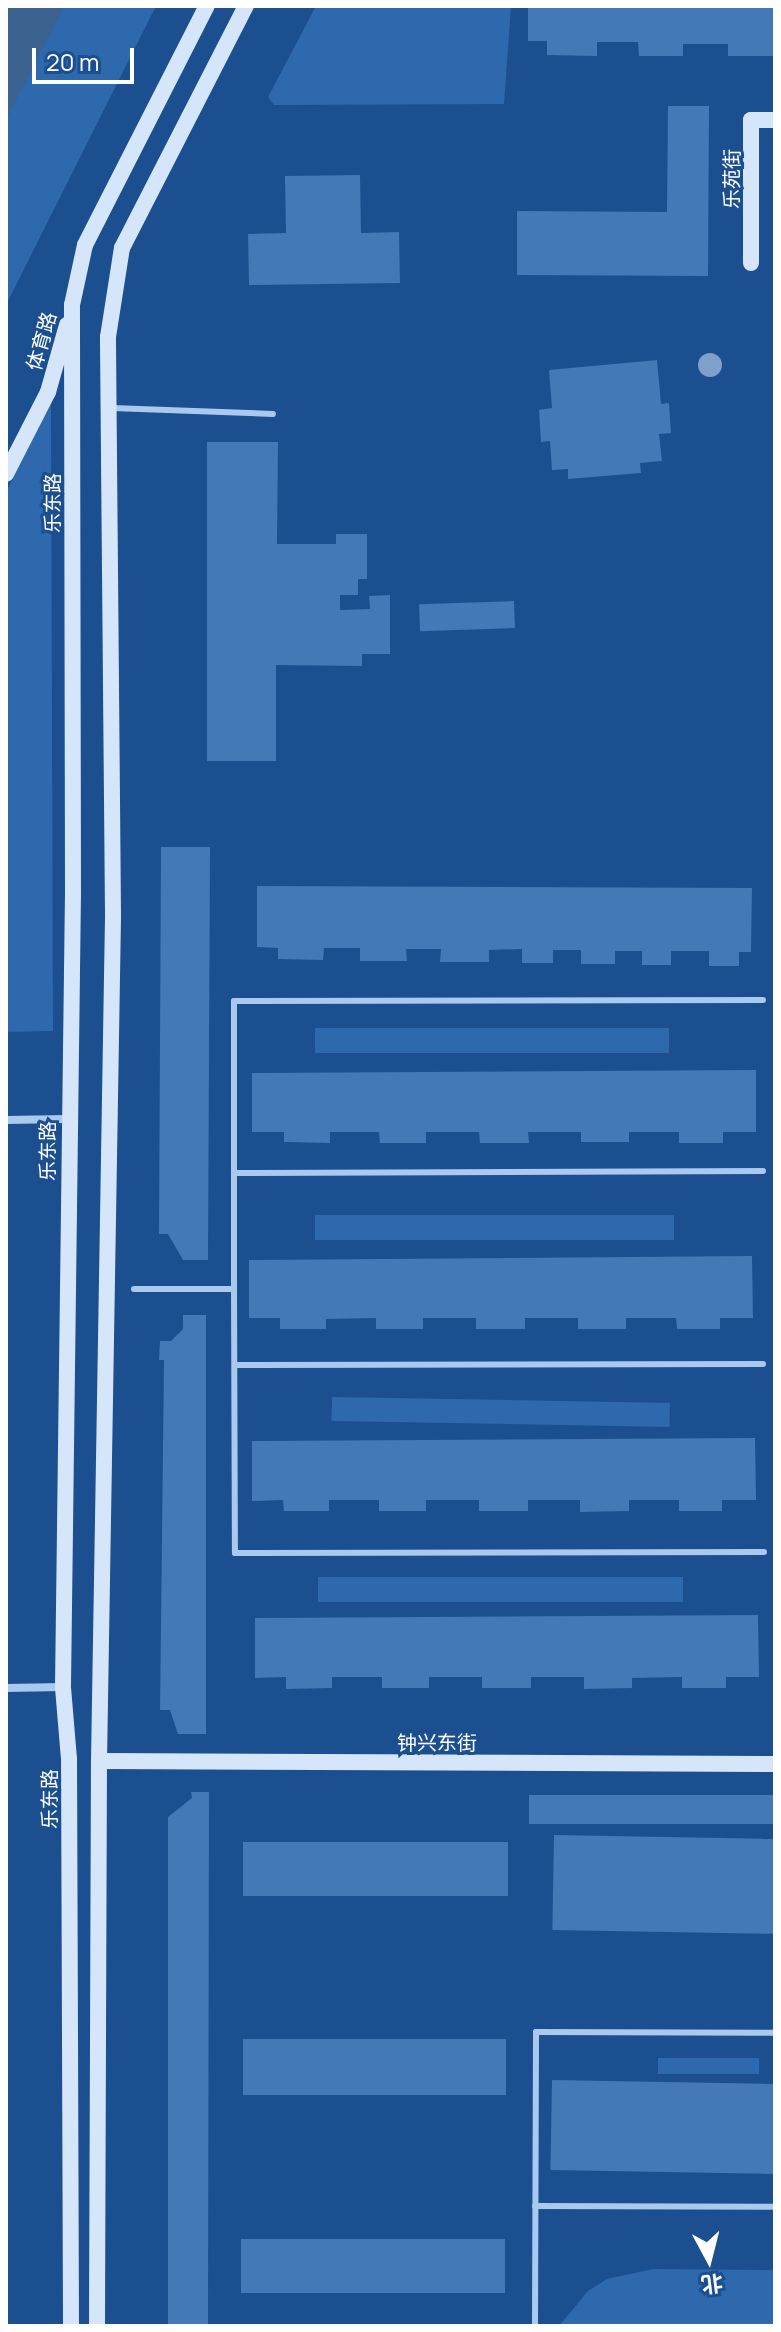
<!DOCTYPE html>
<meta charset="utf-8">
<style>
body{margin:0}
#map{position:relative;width:781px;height:2332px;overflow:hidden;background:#1b4f8f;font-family:Manrope,"Noto Sans SC",sans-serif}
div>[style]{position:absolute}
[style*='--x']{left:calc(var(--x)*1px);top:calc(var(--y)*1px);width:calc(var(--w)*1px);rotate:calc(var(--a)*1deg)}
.green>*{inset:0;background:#2e69ad;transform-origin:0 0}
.water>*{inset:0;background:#3c6290}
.building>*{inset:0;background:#4478b7;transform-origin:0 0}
.lane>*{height:6px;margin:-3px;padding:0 3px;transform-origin:3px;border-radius:3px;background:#a9c9ee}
.street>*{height:8px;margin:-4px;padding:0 4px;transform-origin:4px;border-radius:4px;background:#a9c9ee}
.secondary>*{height:16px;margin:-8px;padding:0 8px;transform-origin:8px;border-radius:8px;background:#d6e6fa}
.trees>*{width:24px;height:24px;margin:-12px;border-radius:50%;background:#7ea0ca}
span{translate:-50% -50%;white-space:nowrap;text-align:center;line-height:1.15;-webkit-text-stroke:6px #1b4f8f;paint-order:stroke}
.street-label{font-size:20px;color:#fff}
.frame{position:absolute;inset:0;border:8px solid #fff;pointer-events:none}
.north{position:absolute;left:669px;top:2220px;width:80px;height:80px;-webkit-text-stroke:6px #1b4f8f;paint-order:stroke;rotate:173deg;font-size:22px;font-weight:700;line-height:32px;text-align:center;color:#fff}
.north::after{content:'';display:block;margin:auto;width:28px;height:36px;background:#fff;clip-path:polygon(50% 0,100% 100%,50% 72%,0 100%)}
.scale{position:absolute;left:32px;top:48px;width:102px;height:36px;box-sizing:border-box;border:4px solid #fff;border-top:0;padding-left:10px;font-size:24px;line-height:28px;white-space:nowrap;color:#fff;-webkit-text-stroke:6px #1b4f8f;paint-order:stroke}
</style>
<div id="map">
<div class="green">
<i style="clip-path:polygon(27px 6px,156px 6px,6px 305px,6px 48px)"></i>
<i style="clip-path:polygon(316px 6px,511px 6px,504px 104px,274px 105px,268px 97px)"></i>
<i style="clip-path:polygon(51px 403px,53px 1031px,6px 1032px,6px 492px)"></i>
<i style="left:669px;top:1028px;width:25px;height:354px;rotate:90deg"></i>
<i style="left:674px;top:1215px;width:25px;height:359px;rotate:90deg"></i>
<i style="left:332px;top:1397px;width:338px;height:24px;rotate:1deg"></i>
<i style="left:683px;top:1577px;width:25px;height:365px;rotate:90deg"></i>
<i style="left:658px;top:2058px;width:101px;height:16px"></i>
<i style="clip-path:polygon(653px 2269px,775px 2270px,775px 2326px,559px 2326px,588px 2291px,607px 2279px)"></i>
</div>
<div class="water">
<i style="clip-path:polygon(6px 6px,64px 6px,6px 120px)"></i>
</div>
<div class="building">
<i style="clip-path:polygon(528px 6px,775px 6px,774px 56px,728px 56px,728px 44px,683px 44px,683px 56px,639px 56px,638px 42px,597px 42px,597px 56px,547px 55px,547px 41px,528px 41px)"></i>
<i style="clip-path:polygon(668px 106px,709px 106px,708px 276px,517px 275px,517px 211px,667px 212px)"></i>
<i style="clip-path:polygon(360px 175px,361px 233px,399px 232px,400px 283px,249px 285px,248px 234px,286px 233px,285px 176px)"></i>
<i style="clip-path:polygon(657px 360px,661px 404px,669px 403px,671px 433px,659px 434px,662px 461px,640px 463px,641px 473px,568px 479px,568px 469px,552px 470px,550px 441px,541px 442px,539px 410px,552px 408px,549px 370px)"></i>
<i style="clip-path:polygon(207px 442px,278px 442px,277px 544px,336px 544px,336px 534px,367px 534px,367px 579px,358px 579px,358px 595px,340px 595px,340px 610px,370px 609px,369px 596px,390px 595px,390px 654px,362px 654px,362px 666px,276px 665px,276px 761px,207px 761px)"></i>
<i style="left:514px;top:601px;width:27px;height:95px;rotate:88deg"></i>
<i style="clip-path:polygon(161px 847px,210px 847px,208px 1260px,183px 1260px,168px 1234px,159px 1234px)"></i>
<i style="clip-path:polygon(257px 886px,752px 888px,751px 952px,739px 952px,739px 966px,709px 966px,709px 951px,671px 951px,671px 965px,642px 965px,642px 951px,615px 951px,615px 964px,581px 964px,581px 950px,553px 950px,553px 963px,522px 963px,522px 949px,489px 950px,489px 962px,440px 962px,441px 949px,406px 949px,407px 961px,360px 961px,360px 948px,324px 948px,323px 960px,278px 959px,278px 948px,257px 947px)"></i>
<i style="clip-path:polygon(756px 1070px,756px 1132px,723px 1132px,723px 1143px,679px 1143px,679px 1132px,629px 1132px,629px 1142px,581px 1142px,581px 1132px,528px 1132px,529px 1143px,480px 1143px,479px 1132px,426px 1132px,426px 1143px,380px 1143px,379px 1132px,330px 1132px,330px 1143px,284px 1142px,284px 1132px,252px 1132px,252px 1073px)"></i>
<i style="clip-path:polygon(752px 1256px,753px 1318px,720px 1318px,720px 1329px,677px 1329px,676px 1318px,626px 1318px,626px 1329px,578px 1329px,578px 1318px,525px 1318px,525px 1329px,476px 1329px,476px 1318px,423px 1318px,423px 1329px,376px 1329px,376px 1318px,326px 1319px,326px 1329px,280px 1329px,280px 1318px,249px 1318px,249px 1260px)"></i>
<i style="clip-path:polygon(183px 1315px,206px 1315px,206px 1734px,178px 1734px,170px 1710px,160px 1710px,164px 1360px,159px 1360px,160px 1341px,171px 1341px,183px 1329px)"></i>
<i style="clip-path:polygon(755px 1438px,756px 1500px,722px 1500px,722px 1511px,679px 1511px,679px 1500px,629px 1500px,629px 1511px,580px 1512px,580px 1500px,528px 1500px,528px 1511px,479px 1511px,479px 1500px,426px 1500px,426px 1511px,379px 1511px,379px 1500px,329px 1500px,329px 1511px,284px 1511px,283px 1500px,252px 1501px,252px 1441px)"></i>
<i style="clip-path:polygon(758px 1615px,759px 1677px,726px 1677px,726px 1688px,682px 1688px,682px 1677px,632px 1678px,632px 1688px,584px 1689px,584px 1677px,531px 1677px,531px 1688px,482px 1688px,482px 1677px,429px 1677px,429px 1688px,382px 1688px,382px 1677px,332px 1677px,332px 1688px,286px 1689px,286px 1677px,255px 1678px,255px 1618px)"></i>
<i style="clip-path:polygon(191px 1792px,209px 1792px,208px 2326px,168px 2326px,168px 1817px,192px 1798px)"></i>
<i style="left:529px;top:1795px;width:246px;height:29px"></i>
<i style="left:554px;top:1835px;width:221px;height:95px;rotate:1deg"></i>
<i style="left:243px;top:1842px;width:265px;height:54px"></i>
<i style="left:506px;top:2039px;width:56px;height:263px;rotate:90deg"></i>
<i style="left:552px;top:2080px;width:223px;height:90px;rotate:1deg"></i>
<i style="left:241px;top:2239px;width:264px;height:54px"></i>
</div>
<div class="lane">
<i style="--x:112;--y:408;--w:161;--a:2.1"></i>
<i style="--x:763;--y:1000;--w:529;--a:179.89"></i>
<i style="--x:234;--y:1001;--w:288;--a:90"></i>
<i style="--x:234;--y:1289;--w:264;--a:89.8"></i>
<i style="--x:235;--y:1553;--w:529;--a:-0.11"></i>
<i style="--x:234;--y:1173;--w:529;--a:-0.22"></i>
<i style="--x:134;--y:1289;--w:100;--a:0"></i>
<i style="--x:235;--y:1365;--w:528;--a:-0.11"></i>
<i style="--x:535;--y:2206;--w:240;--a:0.2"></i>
<i style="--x:535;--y:2326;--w:294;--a:-89.8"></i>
<i style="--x:536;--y:2032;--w:239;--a:0.2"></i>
</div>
<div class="street">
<i style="--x:6;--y:1120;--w:61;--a:-0.9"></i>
<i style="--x:6;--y:1688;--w:57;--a:-1"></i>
</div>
<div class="secondary">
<i style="--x:751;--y:263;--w:143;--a:-90"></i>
<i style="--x:751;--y:120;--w:24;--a:0"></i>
<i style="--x:6;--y:474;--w:92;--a:-62.9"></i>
<i style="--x:48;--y:392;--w:70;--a:-74.2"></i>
<i style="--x:99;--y:1761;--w:676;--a:0.25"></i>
<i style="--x:71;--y:2326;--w:567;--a:-90.2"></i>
<i style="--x:69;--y:1759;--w:72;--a:-94.8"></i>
<i style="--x:63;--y:1687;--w:791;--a:-89.28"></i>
<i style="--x:73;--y:896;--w:591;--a:-90.1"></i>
<i style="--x:72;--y:305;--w:61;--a:-77.8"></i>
<i style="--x:85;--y:245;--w:268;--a:-63"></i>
<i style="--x:97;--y:2326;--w:565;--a:-89.8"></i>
<i style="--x:99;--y:1761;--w:846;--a:-89.05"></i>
<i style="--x:113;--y:915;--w:578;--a:-90.5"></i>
<i style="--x:108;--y:337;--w:90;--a:-81.1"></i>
<i style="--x:122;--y:248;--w:272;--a:-62.9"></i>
</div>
<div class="trees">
<i style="left:710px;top:365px"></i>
</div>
<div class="street-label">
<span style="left:731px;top:179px;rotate:-90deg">乐苑街</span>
<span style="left:41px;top:341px;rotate:-74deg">体育路</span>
<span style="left:52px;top:503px;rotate:-90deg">乐东路</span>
<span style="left:47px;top:1151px;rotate:-90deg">乐东路</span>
<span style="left:437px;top:1742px">钟兴东街</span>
<span style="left:49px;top:1799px;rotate:-90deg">乐东路</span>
</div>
<div class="frame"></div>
<div class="north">北</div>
<div class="scale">20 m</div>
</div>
